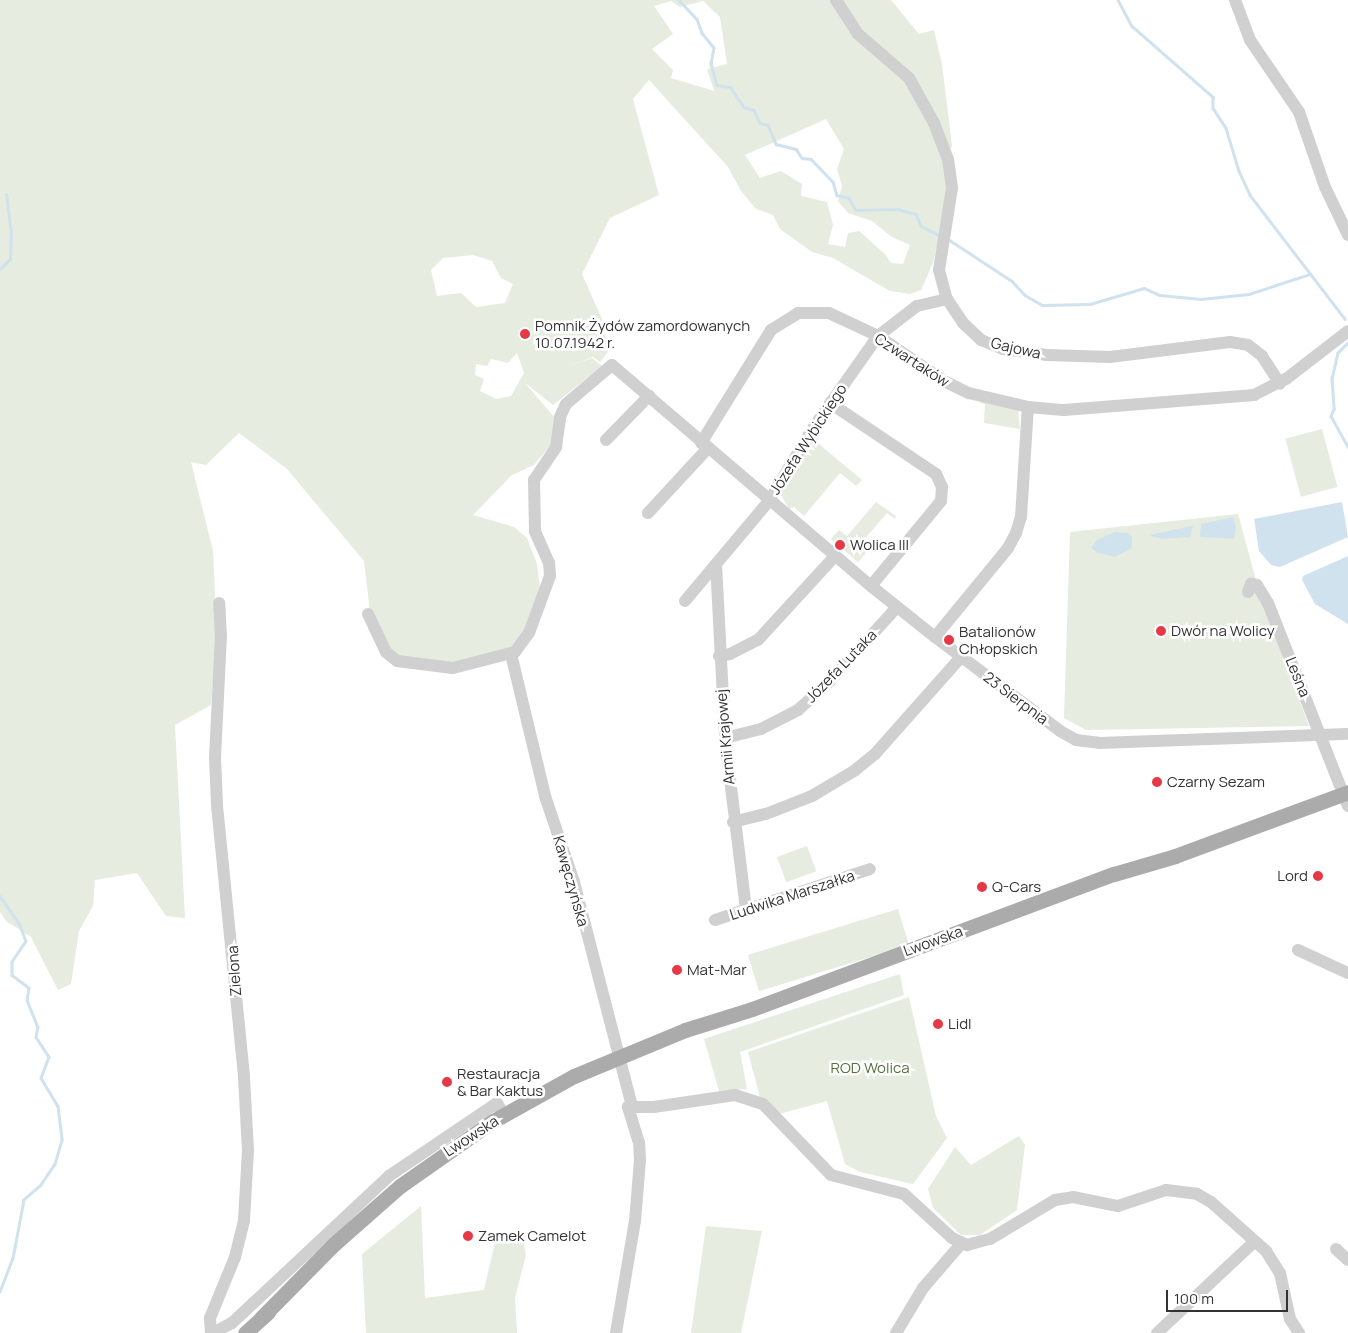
<!DOCTYPE html>
<meta charset="utf-8">
<style>
body{margin:0}
#map{position:relative;width:1348px;height:1333px;overflow:hidden;background:#fff;font-family:Manrope,sans-serif}
div>[style]{position:absolute}
[style*='--x']{left:calc(var(--x)*1px);top:calc(var(--y)*1px);width:calc(var(--w)*1px);rotate:calc(var(--a)*1deg)}
.green>*{inset:0;background:#e6ecdf;transform-origin:0 0}
.water>*{inset:0;background:#cfe2ee}
.stream>*{height:2.5px;margin:-1.25px;padding:0 1.25px;transform-origin:1.25px;border-radius:1.25px;background:#cfe2ee}
.minor>*{height:12px;margin:-6px;padding:0 6px;transform-origin:6px;border-radius:6px;background:#d0d0d0}
.major>*{height:15px;margin:-7.5px;padding:0 7.5px;transform-origin:7.5px;border-radius:7.5px;background:#ababab}
.dots>*{width:14px;height:14px;translate:-50% -50%;box-sizing:border-box;border:2px solid #fff;border-radius:50%}
span{translate:-50% -50%;white-space:nowrap;text-align:center;line-height:1.15;-webkit-text-stroke:5px #fff;paint-order:stroke}
.poi-label{font-size:15px;color:#333}
.left{translate:0 -50%;text-align:left}
.right{translate:-100% -50%;text-align:right}
.street-label{font-size:15px;color:#333}
.park-label{font-size:15px;color:#56703f}
.scale{position:absolute;left:1166px;top:1290px;width:122px;height:22px;box-sizing:border-box;border:2px solid #333;border-top:0;padding-left:6px;font-size:15px;line-height:18px;white-space:nowrap;color:#333;-webkit-text-stroke:4px #fff;paint-order:stroke}
</style>
<div id="map">
<div class="green">
<i style="clip-path:polygon(evenodd,0 0,891px 0,919px 34px,934px 30px,942px 64px,952px 146px,945px 160px,948px 176px,946px 210px,933px 263px,921px 290px,910px 294px,890px 291px,833px 258px,812px 252px,780px 229px,773px 215px,756px 209px,741px 191px,728px 167px,649px 80px,633px 99px,659px 195px,610px 218px,582px 274px,602px 319px,608px 352px,600px 362px,593px 357px,561px 369px,592px 358px,602px 366px,553px 405px,525px 383px,555px 418px,550px 446px,534px 465px,512px 475px,473px 515px,514px 527px,527px 538px,537px 564px,540px 588px,524px 631px,511px 650px,453px 663px,400px 657px,390px 649px,370px 612px,364px 561px,287px 469px,239px 433px,206px 465px,191px 462px,213px 551px,217px 636px,211px 705px,175px 725px,185px 918px,166px 916px,137px 873px,95px 880px,93px 906px,79px 931px,71px 984px,58px 990px,31px 937px,6px 921px,0 912px,0 0,671px 1px,680px 7px,703px 1px,720px 17px,727px 64px,707px 69px,714px 91px,671px 78px,673px 70px,652px 49px,673px 34px,654px 6px,671px 1px,0 0,826px 119px,844px 149px,837px 169px,842px 186px,838px 201px,848px 213px,872px 221px,892px 237px,910px 245px,903px 264px,891px 263px,885px 254px,859px 231px,848px 233px,845px 247px,828px 244px,833px 225px,827px 202px,801px 196px,802px 184px,781px 171px,760px 178px,745px 155px,826px 119px,0 0,473px 255px,492px 261px,501px 278px,513px 284px,505px 303px,476px 307px,461px 293px,437px 296px,431px 270px,443px 258px,473px 255px,0 0,517px 353px,524px 373px,511px 396px,496px 399px,480px 391px,484px 379px,475px 375px,476px 364px,487px 366px,491px 359px,508px 363px,517px 353px)"></i>
<i style="clip-path:polygon(981px 400px,1018px 410px,1020px 429px,984px 423px,985px 404px,980px 403px)"></i>
<i style="left:1322px;top:429px;width:60px;height:38px;rotate:75deg"></i>
<i style="clip-path:polygon(813px 439px,862px 480px,856px 486px,840px 473px,804px 516px,794px 507px,789px 509px,780px 493px)"></i>
<i style="clip-path:polygon(876px 502px,896px 516px,895px 519px,887px 513px,862px 542px,860px 545px,866px 553px,858px 562px,831px 539px,839px 530px,847px 536px)"></i>
<i style="clip-path:polygon(1238px 514px,1261px 598px,1309px 726px,1086px 730px,1064px 718px,1070px 532px)"></i>
<i style="left:807px;top:846px;width:27px;height:32px;rotate:70deg"></i>
<i style="left:898px;top:909px;width:38px;height:157px;rotate:73deg"></i>
<i style="clip-path:polygon(900px 974px,904px 995px,740px 1052px,747px 1089px,719px 1091px,704px 1039px)"></i>
<i style="clip-path:polygon(909px 997px,936px 1116px,947px 1138px,913px 1184px,860px 1172px,845px 1164px,827px 1101px,779px 1114px,760px 1098px,748px 1052px)"></i>
<i style="clip-path:polygon(1019px 1136px,1025px 1145px,1017px 1210px,980px 1235px,961px 1235px,933px 1208px,928px 1189px,955px 1147px,971px 1165px)"></i>
<i style="clip-path:polygon(421px 1206px,425px 1298px,484px 1290px,496px 1238px,522px 1235px,526px 1255px,515px 1298px,517px 1333px,366px 1333px,362px 1254px)"></i>
<i style="clip-path:polygon(706px 1226px,762px 1231px,741px 1333px,691px 1333px)"></i>
</div>
<div class="water">
<i style="clip-path:polygon(1342px 502px,1348px 537px,1280px 567px,1271px 565px,1259px 551px,1254px 519px)"></i>
<i style="clip-path:polygon(1233px 517px,1236px 526px,1234px 539px,1200px 537px,1201px 524px)"></i>
<i style="clip-path:polygon(1193px 526px,1190px 537px,1162px 539px,1149px 535px)"></i>
<i style="clip-path:polygon(1115px 532px,1128px 533px,1132px 537px,1132px 548px,1115px 557px,1098px 553px,1091px 548px,1097px 540px)"></i>
<i style="clip-path:polygon(1348px 556px,1348px 624px,1315px 604px,1302px 580px,1303px 576px)"></i>
</div>
<div class="stream">
<i style="--x:679;--y:0;--w:26;--a:47"></i>
<i style="--x:697;--y:19;--w:15;--a:70"></i>
<i style="--x:702;--y:33;--w:19;--a:51"></i>
<i style="--x:714;--y:48;--w:15;--a:101"></i>
<i style="--x:711;--y:63;--w:23;--a:75"></i>
<i style="--x:717;--y:85;--w:13;--a:9"></i>
<i style="--x:730;--y:87;--w:24;--a:55"></i>
<i style="--x:744;--y:107;--w:10;--a:17"></i>
<i style="--x:754;--y:110;--w:14;--a:65"></i>
<i style="--x:760;--y:123;--w:8;--a:14"></i>
<i style="--x:768;--y:125;--w:21;--a:67"></i>
<i style="--x:776;--y:144;--w:21;--a:14"></i>
<i style="--x:796;--y:149;--w:11;--a:56"></i>
<i style="--x:802;--y:158;--w:9;--a:6"></i>
<i style="--x:811;--y:159;--w:32;--a:46"></i>
<i style="--x:833;--y:182;--w:14;--a:73"></i>
<i style="--x:837;--y:195;--w:12;--a:14"></i>
<i style="--x:849;--y:198;--w:14;--a:60"></i>
<i style="--x:856;--y:210;--w:42;--a:-1.4"></i>
<i style="--x:898;--y:209;--w:19;--a:16"></i>
<i style="--x:916;--y:214;--w:13;--a:67"></i>
<i style="--x:921;--y:226;--w:22;--a:27"></i>
<i style="--x:1118;--y:0;--w:30;--a:62"></i>
<i style="--x:1132;--y:26;--w:108;--a:41.2"></i>
<i style="--x:1213;--y:97;--w:11;--a:90"></i>
<i style="--x:1213;--y:108;--w:24;--a:57"></i>
<i style="--x:1226;--y:128;--w:45;--a:73.2"></i>
<i style="--x:1239;--y:171;--w:26;--a:65"></i>
<i style="--x:1250;--y:195;--w:156;--a:52.5"></i>
<i style="--x:948;--y:239;--w:77;--a:33.3"></i>
<i style="--x:1012;--y:281;--w:19;--a:47"></i>
<i style="--x:1025;--y:295;--w:20;--a:30"></i>
<i style="--x:1042;--y:305;--w:48;--a:-1.2"></i>
<i style="--x:1090;--y:304;--w:56;--a:-16.5"></i>
<i style="--x:1144;--y:288;--w:17;--a:24"></i>
<i style="--x:1160;--y:295;--w:41;--a:5.6"></i>
<i style="--x:1201;--y:299;--w:48;--a:-5.9"></i>
<i style="--x:1249;--y:294;--w:64;--a:-18.2"></i>
<i style="--x:0;--y:269;--w:14;--a:-45"></i>
<i style="--x:10;--y:259;--w:25;--a:-88"></i>
<i style="--x:11;--y:234;--w:40;--a:-97.1"></i>
<i style="--x:1348;--y:343;--w:14;--a:135"></i>
<i style="--x:1338;--y:353;--w:26;--a:103"></i>
<i style="--x:1332;--y:378;--w:31;--a:86"></i>
<i style="--x:1334;--y:409;--w:8;--a:113"></i>
<i style="--x:1331;--y:416;--w:35;--a:61"></i>
<i style="--x:0;--y:896;--w:33;--a:55"></i>
<i style="--x:19;--y:923;--w:19;--a:69"></i>
<i style="--x:26;--y:941;--w:25;--a:124"></i>
<i style="--x:12;--y:962;--w:13;--a:90"></i>
<i style="--x:12;--y:975;--w:21;--a:37"></i>
<i style="--x:29;--y:988;--w:12;--a:99"></i>
<i style="--x:27;--y:1000;--w:29;--a:68"></i>
<i style="--x:38;--y:1027;--w:10;--a:101"></i>
<i style="--x:36;--y:1037;--w:24;--a:57"></i>
<i style="--x:49;--y:1057;--w:22;--a:111"></i>
<i style="--x:41;--y:1078;--w:33;--a:59"></i>
<i style="--x:58;--y:1106;--w:34;--a:83"></i>
<i style="--x:62;--y:1140;--w:25;--a:106"></i>
<i style="--x:55;--y:1164;--w:25;--a:124"></i>
<i style="--x:41;--y:1185;--w:23;--a:139"></i>
<i style="--x:24;--y:1200;--w:59;--a:100.7"></i>
<i style="--x:13;--y:1258;--w:36;--a:111"></i>
</div>
<div class="minor">
<i style="--x:836;--y:0;--w:40;--a:57.1"></i>
<i style="--x:858;--y:34;--w:67;--a:40.8"></i>
<i style="--x:909;--y:78;--w:51;--a:60.9"></i>
<i style="--x:934;--y:123;--w:39;--a:69"></i>
<i style="--x:948;--y:159;--w:29;--a:82"></i>
<i style="--x:952;--y:188;--w:83;--a:99"></i>
<i style="--x:939;--y:270;--w:30;--a:75"></i>
<i style="--x:947;--y:299;--w:29;--a:56"></i>
<i style="--x:963;--y:323;--w:25;--a:43"></i>
<i style="--x:981;--y:340;--w:24;--a:22"></i>
<i style="--x:1003;--y:349;--w:44;--a:7.8"></i>
<i style="--x:1047;--y:355;--w:63;--a:1.8"></i>
<i style="--x:1110;--y:357;--w:121;--a:-7.1"></i>
<i style="--x:1230;--y:342;--w:18;--a:9"></i>
<i style="--x:1248;--y:345;--w:18;--a:38"></i>
<i style="--x:1262;--y:356;--w:33;--a:57"></i>
<i style="--x:1235;--y:0;--w:43;--a:69.4"></i>
<i style="--x:1250;--y:40;--w:87;--a:55.8"></i>
<i style="--x:1299;--y:112;--w:79;--a:70.9"></i>
<i style="--x:1325;--y:187;--w:53;--a:64.4"></i>
<i style="--x:830;--y:403;--w:128;--a:33.8"></i>
<i style="--x:936;--y:474;--w:14;--a:65"></i>
<i style="--x:942;--y:487;--w:14;--a:94"></i>
<i style="--x:941;--y:501;--w:110;--a:129.5"></i>
<i style="--x:606;--y:440;--w:62;--a:-45.7"></i>
<i style="--x:701;--y:443;--w:133;--a:-58.2"></i>
<i style="--x:771;--y:330;--w:32;--a:-32"></i>
<i style="--x:798;--y:313;--w:31;--a:0"></i>
<i style="--x:829;--y:313;--w:54;--a:25.1"></i>
<i style="--x:878;--y:336;--w:80;--a:34.3"></i>
<i style="--x:944;--y:381;--w:28;--a:26"></i>
<i style="--x:969;--y:393;--w:61;--a:13.3"></i>
<i style="--x:1028;--y:407;--w:36;--a:5"></i>
<i style="--x:1064;--y:410;--w:191;--a:-4.5"></i>
<i style="--x:1254;--y:395;--w:36;--a:-27"></i>
<i style="--x:1286;--y:379;--w:78;--a:-37.7"></i>
<i style="--x:648;--y:513;--w:88;--a:-47.3"></i>
<i style="--x:716;--y:564;--w:174;--a:87"></i>
<i style="--x:725;--y:738;--w:172;--a:83"></i>
<i style="--x:1248;--y:592;--w:9;--a:-69"></i>
<i style="--x:1251;--y:584;--w:6;--a:9"></i>
<i style="--x:1257;--y:585;--w:21;--a:59"></i>
<i style="--x:1268;--y:603;--w:197;--a:68.5"></i>
<i style="--x:685;--y:601;--w:131;--a:-50"></i>
<i style="--x:769;--y:501;--w:82;--a:-59"></i>
<i style="--x:811;--y:431;--w:116;--a:-54.8"></i>
<i style="--x:878;--y:336;--w:49;--a:-37.6"></i>
<i style="--x:917;--y:306;--w:31;--a:-13"></i>
<i style="--x:368;--y:614;--w:42;--a:64.7"></i>
<i style="--x:386;--y:652;--w:14;--a:39"></i>
<i style="--x:397;--y:661;--w:56;--a:7.1"></i>
<i style="--x:453;--y:668;--w:64;--a:-14.5"></i>
<i style="--x:515;--y:652;--w:24;--a:-54"></i>
<i style="--x:529;--y:633;--w:61;--a:-69.8"></i>
<i style="--x:550;--y:576;--w:13;--a:-94"></i>
<i style="--x:549;--y:563;--w:35;--a:-114"></i>
<i style="--x:535;--y:531;--w:51;--a:-91.1"></i>
<i style="--x:534;--y:480;--w:40;--a:-56"></i>
<i style="--x:556;--y:447;--w:30;--a:-82"></i>
<i style="--x:560;--y:417;--w:14;--a:-65"></i>
<i style="--x:566;--y:404;--w:60;--a:-40.3"></i>
<i style="--x:612;--y:365;--w:340;--a:40.5"></i>
<i style="--x:871;--y:586;--w:82;--a:38.6"></i>
<i style="--x:935;--y:637;--w:156;--a:36.9"></i>
<i style="--x:1060;--y:731;--w:18;--a:29"></i>
<i style="--x:1076;--y:740;--w:23;--a:7"></i>
<i style="--x:1099;--y:743;--w:249;--a:-2.1"></i>
<i style="--x:935;--y:637;--w:115;--a:-50.6"></i>
<i style="--x:1008;--y:548;--w:17;--a:-62"></i>
<i style="--x:1016;--y:533;--w:17;--a:-73"></i>
<i style="--x:1021;--y:517;--w:110;--a:-86.4"></i>
<i style="--x:511;--y:654;--w:146;--a:76.5"></i>
<i style="--x:545;--y:796;--w:91;--a:71.4"></i>
<i style="--x:574;--y:882;--w:232;--a:75.5"></i>
<i style="--x:719;--y:656;--w:11;--a:-10"></i>
<i style="--x:730;--y:654;--w:31;--a:-27"></i>
<i style="--x:758;--y:640;--w:114;--a:-47.5"></i>
<i style="--x:725;--y:738;--w:37;--a:-14"></i>
<i style="--x:761;--y:729;--w:42;--a:-27.2"></i>
<i style="--x:798;--y:710;--w:42;--a:-42.1"></i>
<i style="--x:829;--y:682;--w:101;--a:-47.8"></i>
<i style="--x:1343;--y:794;--w:13;--a:67"></i>
<i style="--x:733;--y:822;--w:34;--a:-14"></i>
<i style="--x:766;--y:814;--w:49;--a:-21.4"></i>
<i style="--x:812;--y:796;--w:49;--a:-30.8"></i>
<i style="--x:854;--y:771;--w:27;--a:-39"></i>
<i style="--x:875;--y:754;--w:130;--a:-48.4"></i>
<i style="--x:715;--y:920;--w:163;--a:-18.2"></i>
<i style="--x:1298;--y:950;--w:55;--a:24.7"></i>
<i style="--x:1336;--y:1249;--w:16;--a:43"></i>
<i style="--x:211;--y:1333;--w:15;--a:-94"></i>
<i style="--x:210;--y:1318;--w:66;--a:-67.7"></i>
<i style="--x:235;--y:1257;--w:38;--a:-76"></i>
<i style="--x:244;--y:1220;--w:69;--a:-86.7"></i>
<i style="--x:248;--y:1151;--w:75;--a:-93.1"></i>
<i style="--x:244;--y:1076;--w:273;--a:-95.7"></i>
<i style="--x:217;--y:804;--w:46;--a:-92.5"></i>
<i style="--x:215;--y:758;--w:121;--a:-87.2"></i>
<i style="--x:221;--y:637;--w:34;--a:-93"></i>
<i style="--x:213;--y:1333;--w:21;--a:-28"></i>
<i style="--x:232;--y:1323;--w:215;--a:-43.1"></i>
<i style="--x:389;--y:1176;--w:130;--a:-34.1"></i>
<i style="--x:497;--y:1103;--w:14;--a:60"></i>
<i style="--x:616;--y:1333;--w:114;--a:-80.4"></i>
<i style="--x:635;--y:1221;--w:61;--a:-85.3"></i>
<i style="--x:640;--y:1160;--w:17;--a:-93"></i>
<i style="--x:639;--y:1143;--w:38;--a:-107"></i>
<i style="--x:628;--y:1107;--w:26;--a:0"></i>
<i style="--x:654;--y:1107;--w:82;--a:-8.4"></i>
<i style="--x:735;--y:1095;--w:29;--a:18"></i>
<i style="--x:763;--y:1104;--w:98;--a:46.2"></i>
<i style="--x:831;--y:1175;--w:75;--a:14.6"></i>
<i style="--x:904;--y:1194;--w:65;--a:42.5"></i>
<i style="--x:952;--y:1238;--w:17;--a:25"></i>
<i style="--x:967;--y:1245;--w:24;--a:-15"></i>
<i style="--x:990;--y:1239;--w:76;--a:-31"></i>
<i style="--x:1055;--y:1200;--w:18;--a:-9"></i>
<i style="--x:1073;--y:1197;--w:46;--a:11.3"></i>
<i style="--x:1118;--y:1206;--w:51;--a:-18.4"></i>
<i style="--x:1166;--y:1190;--w:31;--a:7"></i>
<i style="--x:1197;--y:1194;--w:16;--a:30"></i>
<i style="--x:1211;--y:1202;--w:74;--a:41.7"></i>
<i style="--x:1266;--y:1251;--w:26;--a:58"></i>
<i style="--x:1280;--y:1273;--w:47;--a:77.7"></i>
<i style="--x:1290;--y:1319;--w:17;--a:57"></i>
<i style="--x:896;--y:1333;--w:52;--a:-59"></i>
<i style="--x:923;--y:1288;--w:58;--a:-49.2"></i>
<i style="--x:1157;--y:1333;--w:134;--a:-43.2"></i>
</div>
<div class="major">
<i style="--x:261;--y:1318;--w:104;--a:-45.4"></i>
<i style="--x:334;--y:1244;--w:88;--a:-41.3"></i>
<i style="--x:400;--y:1186;--w:113;--a:-35"></i>
<i style="--x:493;--y:1121;--w:93;--a:-29.1"></i>
<i style="--x:574;--y:1076;--w:120;--a:-22.5"></i>
<i style="--x:685;--y:1030;--w:70;--a:-17.4"></i>
<i style="--x:752;--y:1009;--w:386;--a:-20.5"></i>
<i style="--x:1114;--y:874;--w:64;--a:-16.4"></i>
<i style="--x:1175;--y:856;--w:184;--a:-20.3"></i>
<i style="--x:245;--y:1333;--w:31;--a:-42"></i>
</div>
<div class="dots">
<i style="left:525px;top:334px;background:#e63946"></i>
<i style="left:840px;top:545px;background:#e63946"></i>
<i style="left:1161px;top:631px;background:#e63946"></i>
<i style="left:949px;top:640px;background:#e63946"></i>
<i style="left:1157px;top:782px;background:#e63946"></i>
<i style="left:1318px;top:876px;background:#e63946"></i>
<i style="left:982px;top:887px;background:#e63946"></i>
<i style="left:677px;top:970px;background:#e63946"></i>
<i style="left:938px;top:1024px;background:#e63946"></i>
<i style="left:447px;top:1082px;background:#e63946"></i>
<i style="left:468px;top:1236px;background:#e63946"></i>
</div>
<div class="poi-label">
<span class="left" style="left:535px;top:334px">Pomnik Żydów zamordowanych<br>10.07.1942 r.</span>
<span class="left" style="left:850px;top:545px">Wolica III</span>
<span class="left" style="left:959px;top:640px">Batalionów<br>Chłopskich</span>
<span class="left" style="left:1171px;top:631px">Dwór na Wolicy</span>
<span class="left" style="left:1167px;top:782px">Czarny Sezam</span>
<span class="right" style="left:1308px;top:876px">Lord</span>
<span class="left" style="left:992px;top:887px">Q-Cars</span>
<span class="left" style="left:687px;top:970px">Mat-Mar</span>
<span class="left" style="left:948px;top:1024px">Lidl</span>
<span class="left" style="left:457px;top:1082px">Restauracja<br>&amp; Bar Kaktus</span>
<span class="left" style="left:478px;top:1236px">Zamek Camelot</span>
</div>
<div class="street-label">
<span style="left:1016px;top:348px;rotate:13deg">Gajowa</span>
<span style="left:912px;top:360px;rotate:33deg">Czwartaków</span>
<span style="left:808px;top:439px;rotate:-57deg">Józefa Wybickiego</span>
<span style="left:841px;top:666px;rotate:-46deg">Józefa Lutaka</span>
<span style="left:1298px;top:677px;rotate:68deg">Leśna</span>
<span style="left:1016px;top:698px;rotate:37deg">23 Sierpnia</span>
<span style="left:725px;top:737px;rotate:-95deg">Armii Krajowej</span>
<span style="left:571px;top:881px;rotate:74deg">Kawęczyńska</span>
<span style="left:792px;top:895px;rotate:-18deg">Ludwika Marszałka</span>
<span style="left:933px;top:941px;rotate:-20deg">Lwowska</span>
<span style="left:234px;top:971px;rotate:-94deg">Zielona</span>
<span style="left:471px;top:1136px;rotate:-33deg">Lwowska</span>
</div>
<div class="park-label">
<span style="left:870px;top:1068px">ROD Wolica</span>
</div>
<div class="scale">100 m</div>
</div>
